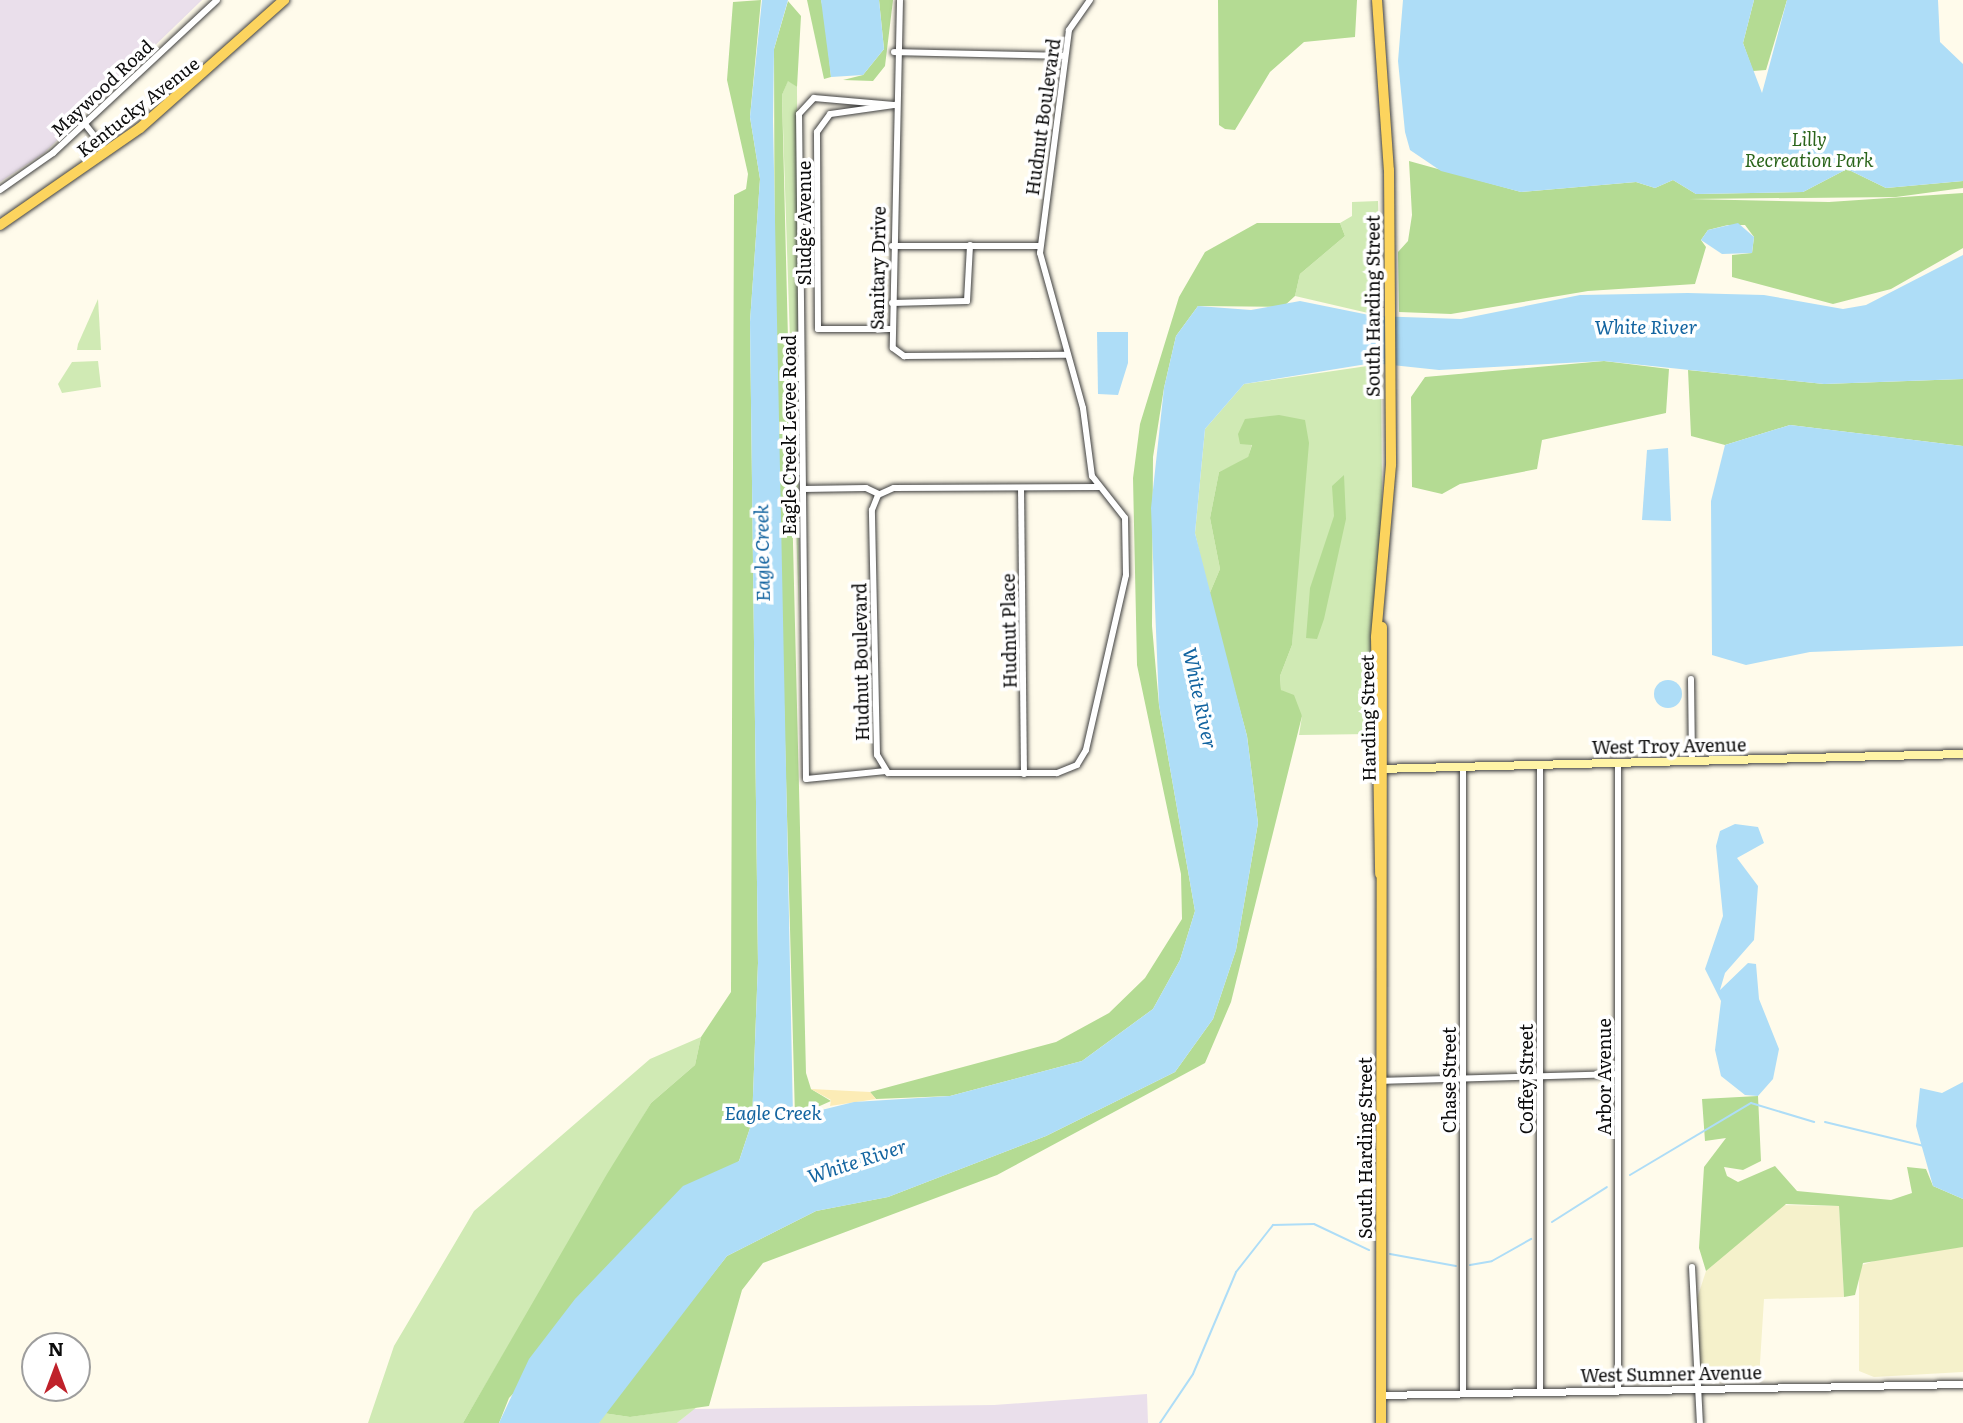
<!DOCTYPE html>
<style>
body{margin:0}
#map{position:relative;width:1963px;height:1423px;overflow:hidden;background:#fffbeb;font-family:Literata,serif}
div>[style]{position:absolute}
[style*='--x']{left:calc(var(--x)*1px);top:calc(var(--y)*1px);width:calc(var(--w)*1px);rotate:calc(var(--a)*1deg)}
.industrial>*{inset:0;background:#eadfeb}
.farmland>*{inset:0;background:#f5f1cb}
.green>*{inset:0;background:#d0eab4}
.forest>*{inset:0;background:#b4db93}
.sand>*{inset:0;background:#fcecb6}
.water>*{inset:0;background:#aeddf7}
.round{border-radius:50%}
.stream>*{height:2px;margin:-1px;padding:0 1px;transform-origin:1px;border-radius:1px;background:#aeddf7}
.roads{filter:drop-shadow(0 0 2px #3f3f3f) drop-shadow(0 0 2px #3f3f3f)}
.minor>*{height:6px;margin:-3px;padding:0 3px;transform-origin:3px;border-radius:3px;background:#fff}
.tertiary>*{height:7px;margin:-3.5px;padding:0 3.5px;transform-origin:3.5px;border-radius:3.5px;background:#fff}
.secondary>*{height:8px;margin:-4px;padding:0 4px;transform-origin:4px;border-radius:4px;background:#fff4a6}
.primary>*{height:10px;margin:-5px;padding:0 5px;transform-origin:5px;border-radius:5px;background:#fcd45e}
span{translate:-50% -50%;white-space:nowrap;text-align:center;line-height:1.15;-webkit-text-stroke:7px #fff;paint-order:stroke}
.street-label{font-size:18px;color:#0c0c0c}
.park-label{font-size:18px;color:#2b651b;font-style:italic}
.water-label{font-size:19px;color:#1364a0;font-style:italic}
.north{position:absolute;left:21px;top:1332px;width:70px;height:70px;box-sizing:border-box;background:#fff;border:2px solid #9e9e9e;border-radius:50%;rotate:0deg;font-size:19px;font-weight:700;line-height:28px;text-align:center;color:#0c0c0c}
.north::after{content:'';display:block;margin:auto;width:24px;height:32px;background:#bf212a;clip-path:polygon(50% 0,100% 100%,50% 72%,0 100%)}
</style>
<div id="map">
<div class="industrial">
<i style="clip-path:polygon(0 0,202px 0,44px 153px,0 182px)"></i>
<i style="clip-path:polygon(1147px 1394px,1148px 1423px,677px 1423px,694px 1409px,994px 1405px)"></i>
</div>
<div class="farmland">
<i style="clip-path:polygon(1780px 1205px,1839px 1206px,1844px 1297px,1764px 1299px,1759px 1379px,1698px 1380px,1696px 1302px,1706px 1271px)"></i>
<i style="clip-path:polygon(1963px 1247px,1963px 1372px,1874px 1377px,1859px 1371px,1859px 1266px,1898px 1253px)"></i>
</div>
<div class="green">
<i style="clip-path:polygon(788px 80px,797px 87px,799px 618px,782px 95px)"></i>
<i style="clip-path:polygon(1378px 201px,1381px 316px,1295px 296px,1300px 274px,1345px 236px,1340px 223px,1352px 216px,1352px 202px)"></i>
<i style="clip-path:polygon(98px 299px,101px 350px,77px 350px,78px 344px)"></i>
<i style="clip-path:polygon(72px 362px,98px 361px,101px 387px,62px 393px,58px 384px)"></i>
<i style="clip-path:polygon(1381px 364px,1382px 499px,1370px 734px,1299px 735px,1302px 716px,1281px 690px,1280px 676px,1292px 645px,1305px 420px,1252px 444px,1248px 458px,1219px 472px,1210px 518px,1220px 569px,1209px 595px,1195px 533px,1205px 429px,1244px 384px)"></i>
<i style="clip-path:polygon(701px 1037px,695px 1065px,651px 1103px,463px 1423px,368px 1423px,394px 1346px,474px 1211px,650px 1059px)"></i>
<i style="clip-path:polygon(697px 1407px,677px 1423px,599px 1423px,603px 1413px,630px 1417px)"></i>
</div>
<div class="forest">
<i style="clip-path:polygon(761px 0,750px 117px,760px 179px,750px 322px,758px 963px,752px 1122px,739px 1161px,509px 1398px,499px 1423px,463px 1423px,607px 1174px,651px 1103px,695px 1065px,701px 1037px,731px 992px,734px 195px,746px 189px,748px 174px,727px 80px,733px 2px)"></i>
<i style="clip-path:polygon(807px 0,821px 0,825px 16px,831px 77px,824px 79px)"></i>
<i style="clip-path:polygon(879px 0,893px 0,885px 66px,873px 81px,843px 80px,863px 75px,884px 49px)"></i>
<i style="clip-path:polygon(1218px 0,1357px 0,1355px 37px,1304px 42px,1270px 72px,1235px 130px,1225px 129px,1219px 125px)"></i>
<i style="clip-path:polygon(1754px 0,1787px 0,1766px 70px,1753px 71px,1743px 43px)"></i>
<i style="clip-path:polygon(788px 1px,801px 16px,797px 87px,788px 81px,782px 95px,806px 1073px,811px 1089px,831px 1101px,795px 1117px,775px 363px,774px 49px)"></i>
<i style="clip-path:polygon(1409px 161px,1521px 192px,1636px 182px,1655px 188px,1673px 180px,1696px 194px,1803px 192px,1847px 169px,1886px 188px,1963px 181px,1963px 188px,1896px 197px,1689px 199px,1829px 202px,1963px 193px,1963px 248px,1891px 289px,1833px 304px,1732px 277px,1732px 255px,1752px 253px,1754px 237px,1745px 225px,1728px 225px,1708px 230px,1701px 240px,1706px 247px,1695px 284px,1588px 291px,1451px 314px,1399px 312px,1398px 252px,1408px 241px,1412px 215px)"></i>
<i style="clip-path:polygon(1257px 223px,1340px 223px,1345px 236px,1300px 274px,1295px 296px,1283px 307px,1198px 306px,1176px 336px,1164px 388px,1153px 457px,1152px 626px,1159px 705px,1195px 911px,1180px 960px,1153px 1009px,1082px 1061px,950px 1096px,876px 1099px,870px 1092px,1056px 1042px,1109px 1013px,1145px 978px,1182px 919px,1181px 874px,1137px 665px,1133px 478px,1140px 424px,1179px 297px,1205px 252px)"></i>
<i style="clip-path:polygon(1604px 361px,1669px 369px,1666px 413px,1542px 440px,1537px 469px,1460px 484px,1442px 494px,1412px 487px,1411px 397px,1425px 377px)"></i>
<i style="clip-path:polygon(1688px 370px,1824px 384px,1963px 379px,1963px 446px,1790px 425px,1725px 445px,1691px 436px)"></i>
<i style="clip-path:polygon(1279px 415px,1305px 420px,1309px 443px,1292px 645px,1280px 676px,1281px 690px,1294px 695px,1302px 716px,1231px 1002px,1205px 1063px,997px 1175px,763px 1263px,742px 1290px,709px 1406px,630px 1417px,603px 1413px,727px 1256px,816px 1211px,888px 1197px,1046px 1136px,1175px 1072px,1213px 1019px,1236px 950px,1258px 823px,1247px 736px,1209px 595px,1220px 569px,1210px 518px,1219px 472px,1248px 457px,1252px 445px,1240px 444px,1238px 434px,1245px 419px)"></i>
<i style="clip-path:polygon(1344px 475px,1346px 519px,1324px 619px,1317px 639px,1306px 638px,1310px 588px,1334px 516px,1332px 486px)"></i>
<i style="clip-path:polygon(1758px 1096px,1761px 1161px,1743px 1170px,1724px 1167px,1727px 1176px,1738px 1182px,1775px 1166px,1797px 1191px,1891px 1200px,1912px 1193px,1907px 1167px,1926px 1169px,1933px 1186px,1963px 1199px,1963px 1247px,1863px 1263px,1855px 1295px,1844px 1297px,1839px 1206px,1786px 1204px,1706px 1271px,1699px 1248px,1704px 1167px,1726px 1138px,1705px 1141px,1702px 1099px)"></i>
</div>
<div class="sand">
<i style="clip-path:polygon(811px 1089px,870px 1092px,876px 1099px,830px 1106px,831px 1100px)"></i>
</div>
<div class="water">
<i style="clip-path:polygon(762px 0,788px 0,774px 49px,773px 121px,793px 1117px,854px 1102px,950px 1096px,1082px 1061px,1153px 1009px,1180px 960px,1195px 911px,1159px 705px,1151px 508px,1164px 388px,1176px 336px,1198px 306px,1251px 310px,1300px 301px,1374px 316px,1461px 319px,1580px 295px,1688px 293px,1764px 295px,1843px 309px,1866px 305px,1963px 255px,1963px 379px,1824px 384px,1604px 361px,1439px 370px,1373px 363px,1244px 384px,1205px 429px,1195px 533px,1247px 736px,1258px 823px,1236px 950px,1213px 1019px,1175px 1072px,1046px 1136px,888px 1197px,816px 1211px,727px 1256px,599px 1423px,499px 1423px,529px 1359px,575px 1299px,683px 1186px,739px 1161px,752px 1122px,758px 963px,750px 322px,760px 179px,750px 117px)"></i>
<i style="clip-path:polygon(821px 0,879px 0,884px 49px,863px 75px,831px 77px)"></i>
<i style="clip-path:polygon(1403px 0,1754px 0,1743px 43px,1762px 93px,1787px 0,1938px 0,1940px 42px,1963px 64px,1963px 181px,1886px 188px,1847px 169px,1803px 192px,1696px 194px,1673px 180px,1655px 188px,1636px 182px,1521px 192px,1441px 171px,1410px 150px,1405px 132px,1398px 61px)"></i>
<i style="clip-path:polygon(1738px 223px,1754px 237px,1752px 253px,1722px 254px,1701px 240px,1708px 230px)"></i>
<i style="clip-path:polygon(1097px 332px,1128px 332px,1128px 363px,1118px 395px,1098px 394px)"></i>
<i style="clip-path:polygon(1790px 425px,1963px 446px,1963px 646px,1810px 652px,1746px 665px,1712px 655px,1711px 501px,1725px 445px)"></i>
<i style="clip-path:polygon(1668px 448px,1671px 521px,1642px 520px,1647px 450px)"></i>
<i class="round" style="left:1654px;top:680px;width:28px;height:28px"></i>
<i style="clip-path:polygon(1735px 824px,1758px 827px,1764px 843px,1737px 858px,1758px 886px,1754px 940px,1725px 973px,1720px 990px,1748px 963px,1756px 964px,1759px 999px,1779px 1049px,1773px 1079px,1758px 1096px,1745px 1095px,1721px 1076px,1715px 1050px,1721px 1001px,1705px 969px,1723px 916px,1716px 846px,1720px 831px)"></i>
<i style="clip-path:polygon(1963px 1082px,1963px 1199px,1933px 1186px,1916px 1126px,1920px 1088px,1942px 1093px)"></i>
</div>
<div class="stream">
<i style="--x:1825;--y:1122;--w:102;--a:13.6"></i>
<i style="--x:1630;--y:1175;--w:141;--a:-30.8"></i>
<i style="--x:1751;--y:1103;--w:66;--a:16.8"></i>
<i style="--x:1552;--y:1222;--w:65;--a:-32.5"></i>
<i style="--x:1390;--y:1254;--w:67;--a:10.3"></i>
<i style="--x:1470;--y:1265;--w:22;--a:-10"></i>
<i style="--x:1492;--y:1261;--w:45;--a:-29.4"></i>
<i style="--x:1160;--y:1423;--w:59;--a:-56"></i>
<i style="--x:1193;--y:1374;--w:111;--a:-67.1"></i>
<i style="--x:1236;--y:1272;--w:60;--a:-51.8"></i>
<i style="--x:1273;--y:1225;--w:41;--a:-1.4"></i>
<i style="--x:1314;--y:1224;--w:61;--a:25.3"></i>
</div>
<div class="roads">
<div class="minor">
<i style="--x:900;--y:0;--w:348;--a:91.2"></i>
<i style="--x:893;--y:348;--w:14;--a:36"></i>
<i style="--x:904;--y:356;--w:163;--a:-0.4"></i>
<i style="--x:1090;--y:0;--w:37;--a:125"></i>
<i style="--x:1069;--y:30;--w:225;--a:97.4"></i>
<i style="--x:1040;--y:253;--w:161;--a:74.5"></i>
<i style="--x:1083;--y:408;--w:69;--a:82.5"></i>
<i style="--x:1092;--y:476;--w:53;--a:51.8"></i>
<i style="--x:1125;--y:518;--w:57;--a:89"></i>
<i style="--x:1126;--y:575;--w:180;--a:102.9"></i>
<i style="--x:1086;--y:750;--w:17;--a:121"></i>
<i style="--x:1077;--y:765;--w:22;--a:158"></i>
<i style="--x:1057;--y:773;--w:169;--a:180"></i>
<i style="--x:888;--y:773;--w:21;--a:-121"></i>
<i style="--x:877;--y:755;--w:245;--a:-91.2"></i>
<i style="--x:872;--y:510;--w:16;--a:-68"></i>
<i style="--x:878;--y:495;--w:17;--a:-24"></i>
<i style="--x:894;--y:488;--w:205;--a:-0.3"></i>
<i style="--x:894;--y:52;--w:171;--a:1.3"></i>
<i style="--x:85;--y:124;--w:36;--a:52"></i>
<i style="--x:0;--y:190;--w:65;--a:-34.9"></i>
<i style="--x:53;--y:153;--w:224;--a:-43"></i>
<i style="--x:892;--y:246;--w:148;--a:0"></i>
<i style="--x:892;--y:303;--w:75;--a:-1.5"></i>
<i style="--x:967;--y:301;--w:56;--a:-86.9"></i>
<i style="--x:891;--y:329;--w:73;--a:180"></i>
<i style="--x:818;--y:329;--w:197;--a:-90.3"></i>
<i style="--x:817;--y:132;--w:22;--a:-54"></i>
<i style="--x:830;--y:114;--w:65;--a:-8"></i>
<i style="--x:1021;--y:488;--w:286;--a:89.4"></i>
<i style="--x:803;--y:489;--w:63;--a:-0.9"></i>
<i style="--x:866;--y:488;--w:14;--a:25"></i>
<i style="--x:1691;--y:679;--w:82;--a:89.3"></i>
<i style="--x:1463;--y:767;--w:626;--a:90"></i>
<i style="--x:886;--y:771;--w:80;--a:174.3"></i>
<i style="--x:806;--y:779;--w:665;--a:-90.6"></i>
<i style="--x:799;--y:114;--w:22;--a:-47"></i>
<i style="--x:814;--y:98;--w:80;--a:5"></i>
<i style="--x:1380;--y:1081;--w:237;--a:-1.7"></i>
<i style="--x:1692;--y:1267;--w:156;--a:87.1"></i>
<i style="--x:1618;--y:1390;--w:627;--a:-90"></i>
<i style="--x:1540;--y:1392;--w:627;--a:-90"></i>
</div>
<div class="tertiary">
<i style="--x:1380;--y:1395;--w:583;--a:-1.08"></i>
</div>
<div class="secondary">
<i style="--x:1378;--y:769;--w:585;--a:-1.47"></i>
</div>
<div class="primary">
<i style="--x:1377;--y:0;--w:170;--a:86"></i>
<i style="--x:1389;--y:170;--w:295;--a:89.6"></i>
<i style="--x:1391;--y:465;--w:173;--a:95"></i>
<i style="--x:1376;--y:637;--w:237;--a:89"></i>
<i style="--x:0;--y:225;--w:170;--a:-34.7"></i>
<i style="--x:140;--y:128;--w:193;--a:-41.6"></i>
<i style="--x:1381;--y:1423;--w:796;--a:-89.93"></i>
</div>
</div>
<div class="street-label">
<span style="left:102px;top:88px;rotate:-43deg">Maywood Road</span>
<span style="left:138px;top:107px;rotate:-38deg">Kentucky Avenue</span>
<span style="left:1043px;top:117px;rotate:-82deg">Hudnut Boulevard</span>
<span style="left:804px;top:223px;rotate:-90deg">Sludge Avenue</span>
<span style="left:878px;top:268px;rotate:-89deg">Sanitary Drive</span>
<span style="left:1373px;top:306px;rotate:-90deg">South Harding Street</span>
<span style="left:789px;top:435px;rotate:-90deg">Eagle Creek Levee Road</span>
<span style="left:1009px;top:631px;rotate:-91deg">Hudnut Place</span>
<span style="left:861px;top:662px;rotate:-91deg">Hudnut Boulevard</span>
<span style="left:1368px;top:718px;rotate:-91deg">Harding Street</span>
<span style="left:1669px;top:746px;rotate:-1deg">West Troy Avenue</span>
<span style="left:1604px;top:1077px;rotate:-90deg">Arbor Avenue</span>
<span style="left:1526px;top:1079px;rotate:-90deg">Coffey Street</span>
<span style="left:1449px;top:1080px;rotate:-90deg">Chase Street</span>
<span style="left:1365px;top:1148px;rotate:-90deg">South Harding Street</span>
<span style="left:1671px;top:1374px;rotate:-1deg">West Sumner Avenue</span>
</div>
<div class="park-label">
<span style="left:1809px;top:150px">Lilly<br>Recreation Park</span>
</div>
<div class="water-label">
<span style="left:1646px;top:327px">White River</span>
<span style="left:762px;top:553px;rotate:-91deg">Eagle Creek</span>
<span style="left:1200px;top:698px;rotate:78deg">White River</span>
<span style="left:773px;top:1113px">Eagle Creek</span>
<span style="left:857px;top:1161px;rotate:-18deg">White River</span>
</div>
<div class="north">N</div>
</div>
